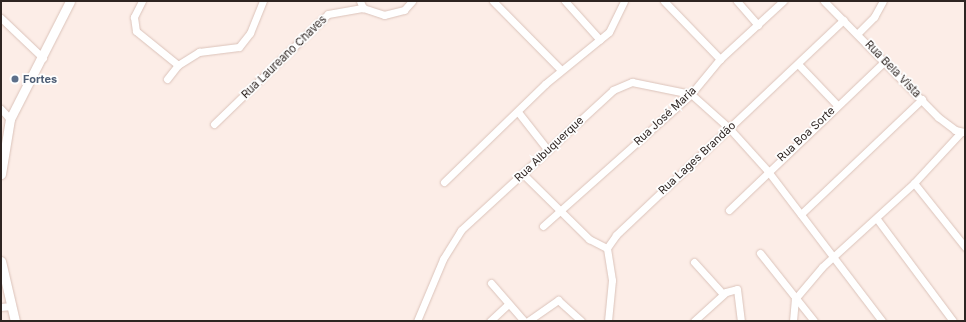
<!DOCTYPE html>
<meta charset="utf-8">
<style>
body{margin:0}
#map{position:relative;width:966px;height:322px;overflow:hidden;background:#fcede7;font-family:Inter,sans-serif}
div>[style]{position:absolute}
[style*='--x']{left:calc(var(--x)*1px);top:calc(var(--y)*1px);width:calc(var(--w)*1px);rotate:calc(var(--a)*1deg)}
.roads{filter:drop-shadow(0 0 1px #dbc3ba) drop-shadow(0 0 1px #dbc3ba)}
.minor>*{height:7px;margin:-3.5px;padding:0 3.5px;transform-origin:3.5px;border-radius:3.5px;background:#fff}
.major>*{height:9px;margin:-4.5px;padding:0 4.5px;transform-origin:4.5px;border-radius:4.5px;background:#fff}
.dots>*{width:11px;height:11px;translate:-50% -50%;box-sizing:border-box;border:2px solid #fefefe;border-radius:50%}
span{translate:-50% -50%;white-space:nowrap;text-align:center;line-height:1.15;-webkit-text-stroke:3.5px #fefefe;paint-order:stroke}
.street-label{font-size:11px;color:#2e2522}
.service-label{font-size:11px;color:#4e5e75;font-weight:700}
.left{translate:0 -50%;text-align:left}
.frame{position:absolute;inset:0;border:2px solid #2e2522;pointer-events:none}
</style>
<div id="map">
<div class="roads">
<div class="minor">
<i style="--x:142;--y:1;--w:18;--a:117"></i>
<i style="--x:134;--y:17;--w:14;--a:82"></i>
<i style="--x:136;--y:31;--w:54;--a:39"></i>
<i style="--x:360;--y:1;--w:8;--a:67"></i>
<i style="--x:363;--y:8;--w:22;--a:18"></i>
<i style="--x:384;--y:15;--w:21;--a:-14"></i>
<i style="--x:404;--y:10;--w:12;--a:-48"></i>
<i style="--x:493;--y:1;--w:97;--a:45.4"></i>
<i style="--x:565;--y:1;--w:52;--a:48.1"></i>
<i style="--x:664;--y:1;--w:81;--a:46"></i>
<i style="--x:737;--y:1;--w:32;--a:49"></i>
<i style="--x:824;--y:1;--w:163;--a:45.5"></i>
<i style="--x:938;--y:117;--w:21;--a:37"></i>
<i style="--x:955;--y:130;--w:9;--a:13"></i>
<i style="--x:1;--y:18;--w:58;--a:43.6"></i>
<i style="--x:858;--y:33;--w:23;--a:-45"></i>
<i style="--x:874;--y:17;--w:18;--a:-61"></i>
<i style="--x:798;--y:64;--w:57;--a:46.4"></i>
<i style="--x:167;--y:79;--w:18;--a:-52"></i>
<i style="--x:178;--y:65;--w:25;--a:-32"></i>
<i style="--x:199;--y:52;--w:40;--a:-7.1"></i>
<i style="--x:239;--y:47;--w:18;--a:-52"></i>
<i style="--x:250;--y:33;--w:35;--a:-68"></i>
<i style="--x:1;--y:109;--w:13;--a:48"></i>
<i style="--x:518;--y:112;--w:47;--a:51.9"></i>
<i style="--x:214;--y:124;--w:158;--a:-44"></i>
<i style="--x:328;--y:14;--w:36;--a:-10"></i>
<i style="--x:523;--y:174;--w:93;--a:44.6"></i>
<i style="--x:589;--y:239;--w:20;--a:27"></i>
<i style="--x:444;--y:182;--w:141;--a:-44.1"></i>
<i style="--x:545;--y:84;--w:82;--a:-39.1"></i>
<i style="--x:609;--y:32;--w:34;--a:-64"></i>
<i style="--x:914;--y:183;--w:82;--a:51.4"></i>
<i style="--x:729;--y:210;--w:216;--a:-43.7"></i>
<i style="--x:801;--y:214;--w:167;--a:-43.5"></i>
<i style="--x:877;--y:219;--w:127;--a:53.3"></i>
<i style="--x:543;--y:226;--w:198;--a:-41.7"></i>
<i style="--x:691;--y:94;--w:45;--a:-50.4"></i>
<i style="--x:720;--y:59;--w:86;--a:-42.6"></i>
<i style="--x:760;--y:253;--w:87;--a:51.5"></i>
<i style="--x:694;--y:262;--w:43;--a:47.8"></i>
<i style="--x:491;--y:283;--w:50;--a:49"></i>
<i style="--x:795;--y:299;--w:42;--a:-49.8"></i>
<i style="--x:822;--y:267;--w:125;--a:-42.4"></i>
<i style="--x:914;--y:183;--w:69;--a:-47.3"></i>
<i style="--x:1;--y:307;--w:10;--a:-6"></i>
<i style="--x:417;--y:321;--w:67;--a:-67.2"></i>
<i style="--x:443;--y:259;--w:34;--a:-58"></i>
<i style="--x:461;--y:230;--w:207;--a:-42.6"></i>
<i style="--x:613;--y:90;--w:21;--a:-23"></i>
<i style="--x:632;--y:82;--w:60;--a:11.5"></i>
<i style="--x:691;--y:94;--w:52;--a:41.9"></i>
<i style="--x:730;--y:129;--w:55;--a:47.9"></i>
<i style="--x:767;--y:170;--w:190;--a:52.7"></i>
<i style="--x:490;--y:321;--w:25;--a:-43"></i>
<i style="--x:528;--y:321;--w:37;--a:-35"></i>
<i style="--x:558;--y:300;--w:31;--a:42"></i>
<i style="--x:608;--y:321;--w:41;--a:-84.4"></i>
<i style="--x:612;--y:280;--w:32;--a:-99"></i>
<i style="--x:607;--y:248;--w:16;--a:-55"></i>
<i style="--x:616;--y:235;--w:313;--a:-43.4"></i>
<i style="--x:694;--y:321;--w:43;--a:-42.2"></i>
<i style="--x:726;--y:292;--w:11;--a:-15"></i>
<i style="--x:737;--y:289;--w:32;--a:83"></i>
<i style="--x:793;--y:321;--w:22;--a:-85"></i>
</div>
<div class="major">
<i style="--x:1;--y:174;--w:56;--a:-80.7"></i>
<i style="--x:10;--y:119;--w:132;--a:-63"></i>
<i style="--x:1;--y:261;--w:62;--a:76.9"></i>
</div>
</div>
<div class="dots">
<i style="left:15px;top:79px;background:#5c6f8a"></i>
</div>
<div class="street-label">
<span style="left:284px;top:57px;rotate:-44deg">Rua Laureano Chaves</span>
<span style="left:893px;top:69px;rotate:46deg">Rua Bela Vista</span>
<span style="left:665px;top:116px;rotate:-43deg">Rua José Maria</span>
<span style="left:806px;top:134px;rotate:-43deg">Rua Boa Sorte</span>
<span style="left:549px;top:149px;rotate:-43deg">Rua Albuquerque</span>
<span style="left:697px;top:158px;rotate:-43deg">Rua Lages Brandão</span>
</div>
<div class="service-label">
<span class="left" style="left:23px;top:79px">Fortes</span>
</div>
<div class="frame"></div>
</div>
